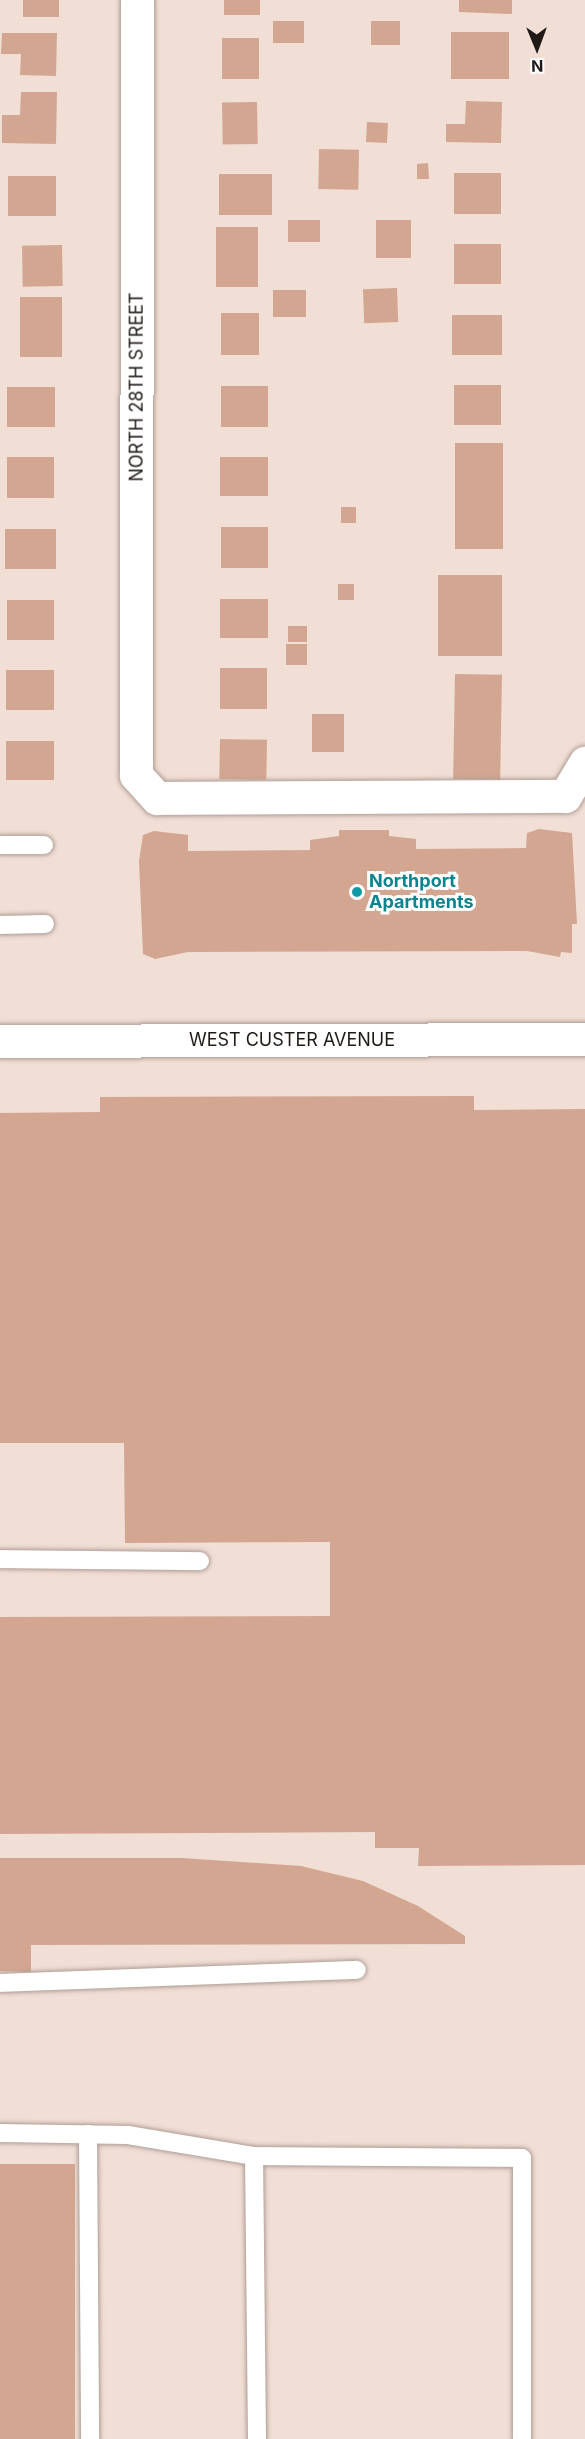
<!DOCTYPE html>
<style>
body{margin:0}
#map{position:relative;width:585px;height:2439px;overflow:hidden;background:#f1ded5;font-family:Inter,sans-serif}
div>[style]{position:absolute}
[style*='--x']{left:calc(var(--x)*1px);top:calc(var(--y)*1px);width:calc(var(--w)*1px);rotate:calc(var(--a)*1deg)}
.building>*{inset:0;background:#d2a691;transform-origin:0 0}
.roads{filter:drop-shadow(0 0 2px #af9d94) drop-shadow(0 0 2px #af9d94)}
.service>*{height:18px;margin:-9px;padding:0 9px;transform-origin:9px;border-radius:9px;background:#fff}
.minor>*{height:33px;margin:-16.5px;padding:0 16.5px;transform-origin:16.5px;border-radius:16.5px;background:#fff}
.dots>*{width:16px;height:16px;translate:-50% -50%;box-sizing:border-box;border:3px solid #fff;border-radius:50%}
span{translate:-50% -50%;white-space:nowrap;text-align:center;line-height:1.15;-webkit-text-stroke:6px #fff;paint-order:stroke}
.street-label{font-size:18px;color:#201916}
.culture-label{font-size:18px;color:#0d838f;font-weight:700}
.left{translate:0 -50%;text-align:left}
.north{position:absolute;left:507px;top:18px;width:60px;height:60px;-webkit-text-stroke:4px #fff;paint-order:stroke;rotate:179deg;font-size:16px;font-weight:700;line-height:24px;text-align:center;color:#201916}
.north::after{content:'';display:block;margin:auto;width:21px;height:27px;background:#201916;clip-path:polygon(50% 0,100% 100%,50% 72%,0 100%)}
</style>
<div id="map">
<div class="building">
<i style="left:23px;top:0;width:36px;height:17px"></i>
<i style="left:224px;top:0;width:36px;height:15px"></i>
<i style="clip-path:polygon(459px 0,512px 0,512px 14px,459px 12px)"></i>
<i style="left:304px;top:21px;width:22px;height:31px;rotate:90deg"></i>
<i style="left:371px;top:21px;width:29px;height:24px"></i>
<i style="left:451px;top:32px;width:58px;height:47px"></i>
<i style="clip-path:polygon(2px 33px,57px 33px,56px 76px,20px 75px,21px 54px,1px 54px)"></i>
<i style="left:222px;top:38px;width:37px;height:41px"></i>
<i style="clip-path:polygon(21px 92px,57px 92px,56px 144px,2px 143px,2px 115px,20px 115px)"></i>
<i style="clip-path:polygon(466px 101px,502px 102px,501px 143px,446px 142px,446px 124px,465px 124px)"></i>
<i style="left:257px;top:102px;width:42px;height:35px;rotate:89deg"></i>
<i style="left:367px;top:122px;width:21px;height:20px;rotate:3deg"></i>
<i style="left:319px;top:149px;width:40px;height:40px;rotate:1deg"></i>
<i style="clip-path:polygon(428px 163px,429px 179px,417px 179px,417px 164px)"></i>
<i style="left:454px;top:173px;width:47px;height:41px"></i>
<i style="left:272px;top:174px;width:41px;height:53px;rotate:90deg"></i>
<i style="left:8px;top:176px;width:48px;height:40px"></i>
<i style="left:288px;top:220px;width:32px;height:22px"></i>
<i style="left:376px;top:220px;width:35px;height:38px"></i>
<i style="left:216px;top:227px;width:42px;height:60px"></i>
<i style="left:454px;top:244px;width:47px;height:40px"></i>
<i style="left:62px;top:245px;width:41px;height:40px;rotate:89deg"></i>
<i style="left:397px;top:288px;width:34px;height:34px;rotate:88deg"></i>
<i style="left:273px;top:290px;width:33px;height:27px"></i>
<i style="left:20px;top:297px;width:42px;height:60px"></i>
<i style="left:221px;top:313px;width:38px;height:42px"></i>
<i style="left:452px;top:315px;width:50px;height:40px"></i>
<i style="left:454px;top:385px;width:47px;height:40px"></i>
<i style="left:268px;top:386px;width:41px;height:47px;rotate:90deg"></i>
<i style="left:7px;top:387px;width:48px;height:40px"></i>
<i style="left:455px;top:443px;width:48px;height:106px"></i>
<i style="left:54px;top:457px;width:41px;height:47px;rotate:90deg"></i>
<i style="left:268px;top:457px;width:39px;height:48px;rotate:90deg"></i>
<i style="left:341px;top:507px;width:15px;height:16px"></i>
<i style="left:221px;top:527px;width:47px;height:41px"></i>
<i style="left:5px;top:529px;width:51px;height:40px"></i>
<i style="left:438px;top:575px;width:64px;height:81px"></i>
<i style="left:338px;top:584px;width:16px;height:16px"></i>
<i style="left:220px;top:599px;width:48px;height:39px"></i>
<i style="left:7px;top:600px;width:47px;height:40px"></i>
<i style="left:288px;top:626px;width:19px;height:16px"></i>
<i style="left:286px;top:644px;width:21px;height:21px"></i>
<i style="left:220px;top:668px;width:47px;height:41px"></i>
<i style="left:54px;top:670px;width:40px;height:48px;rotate:90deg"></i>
<i style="left:455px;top:674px;width:47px;height:105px;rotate:1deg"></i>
<i style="left:312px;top:714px;width:32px;height:38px"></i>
<i style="left:220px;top:739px;width:47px;height:40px;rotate:1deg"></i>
<i style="left:6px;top:741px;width:48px;height:39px"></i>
<i style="clip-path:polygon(539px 829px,572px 833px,577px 924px,572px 924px,572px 953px,561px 952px,560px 957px,527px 951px,188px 952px,155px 959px,143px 954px,139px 861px,143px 835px,154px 831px,188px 835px,188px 851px,310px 850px,310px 840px,339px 836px,339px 830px,389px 830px,389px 836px,416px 839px,416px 849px,526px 848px,527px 833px)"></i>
<i style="clip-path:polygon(474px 1096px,474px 1110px,585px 1109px,585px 1865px,418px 1866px,419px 1848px,375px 1848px,375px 1832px,0 1834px,0 1617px,330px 1616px,330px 1542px,125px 1543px,124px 1443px,0 1443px,0 1113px,100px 1112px,100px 1097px)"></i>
<i style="clip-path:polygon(0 1858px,182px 1858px,301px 1866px,363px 1881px,418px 1906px,465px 1936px,465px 1944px,31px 1945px,31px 1972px,0 1971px)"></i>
<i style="left:75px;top:2164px;width:275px;height:75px;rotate:90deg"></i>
</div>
<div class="roads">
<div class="service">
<i style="--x:0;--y:845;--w:44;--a:0"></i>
<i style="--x:0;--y:925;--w:45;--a:-1.3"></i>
<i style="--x:0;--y:1559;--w:200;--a:0.6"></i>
<i style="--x:0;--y:1983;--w:357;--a:-2.1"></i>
<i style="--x:0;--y:2133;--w:128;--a:0.9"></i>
<i style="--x:128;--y:2135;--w:128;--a:9.5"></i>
<i style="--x:88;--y:2134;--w:305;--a:89.6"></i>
<i style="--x:257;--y:2439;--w:283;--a:-90.6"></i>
<i style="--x:254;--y:2156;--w:268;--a:0.4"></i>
<i style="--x:522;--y:2158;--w:281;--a:90"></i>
</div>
<div class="minor">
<i style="--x:137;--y:0;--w:775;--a:90.07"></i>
<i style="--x:136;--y:775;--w:31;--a:48"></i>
<i style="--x:157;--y:798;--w:408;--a:-0.3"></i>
<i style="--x:565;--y:796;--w:39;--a:-59"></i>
<i style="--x:0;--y:1041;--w:585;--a:-0.2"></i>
</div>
</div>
<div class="dots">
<i style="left:357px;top:892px;background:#0f9aa8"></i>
</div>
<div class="street-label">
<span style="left:137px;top:387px;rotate:-90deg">NORTH 28TH STREET</span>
<span style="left:292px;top:1040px">WEST CUSTER AVENUE</span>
</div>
<div class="culture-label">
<span class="left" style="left:369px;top:892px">Northport<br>Apartments</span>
</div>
<div class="north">N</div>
</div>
